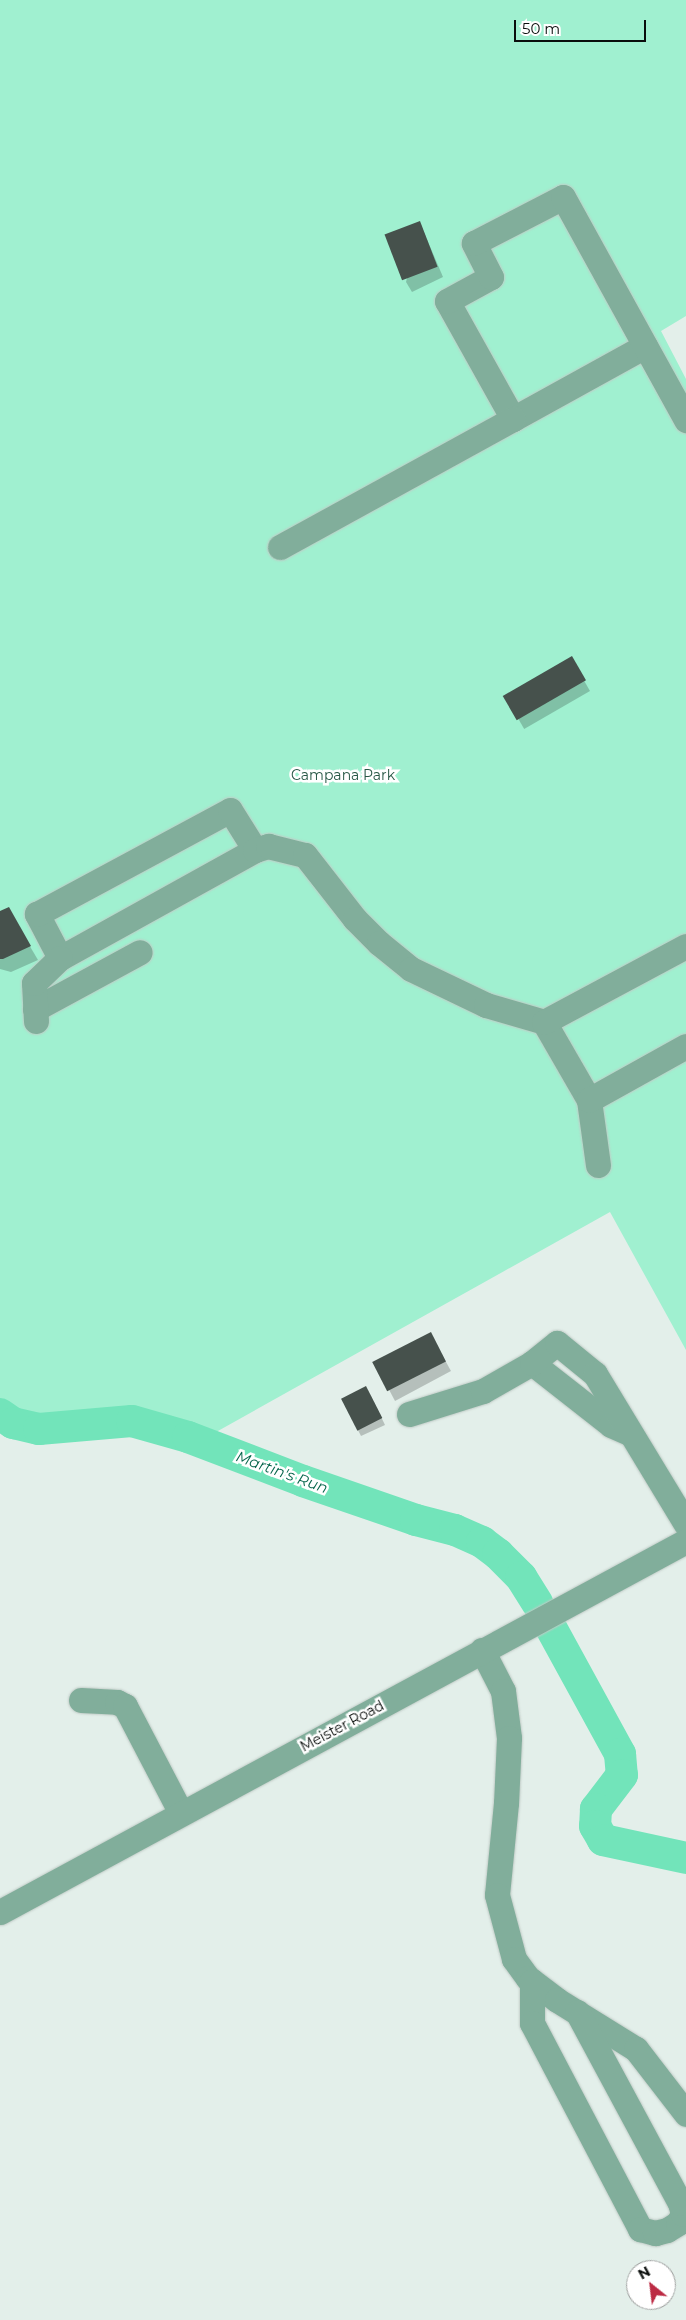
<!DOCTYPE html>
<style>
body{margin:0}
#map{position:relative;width:686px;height:2320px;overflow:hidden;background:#e3efea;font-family:Montserrat,sans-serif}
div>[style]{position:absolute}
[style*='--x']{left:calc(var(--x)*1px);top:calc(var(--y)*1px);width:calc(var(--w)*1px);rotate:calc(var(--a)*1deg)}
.green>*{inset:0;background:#a0f0d0}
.shadow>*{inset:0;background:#0003;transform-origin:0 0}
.river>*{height:32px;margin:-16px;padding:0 16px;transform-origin:16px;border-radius:16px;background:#72e4ba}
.building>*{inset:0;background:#46514c;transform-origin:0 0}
.roads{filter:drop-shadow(0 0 1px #c0cbc6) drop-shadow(0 0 1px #c0cbc6)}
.minor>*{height:25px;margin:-12.5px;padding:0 12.5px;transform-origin:12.5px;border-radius:12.5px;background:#81ae9b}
span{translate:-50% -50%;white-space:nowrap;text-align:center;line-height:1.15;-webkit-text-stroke:5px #fff;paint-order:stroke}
.park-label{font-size:14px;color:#275745}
.street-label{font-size:14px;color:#0a0e0c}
.water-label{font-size:15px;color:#05654b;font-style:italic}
.north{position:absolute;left:626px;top:2260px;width:50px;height:50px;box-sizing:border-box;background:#fff;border:1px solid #9d9f9e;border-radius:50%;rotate:331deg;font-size:14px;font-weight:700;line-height:20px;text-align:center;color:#0a0e0c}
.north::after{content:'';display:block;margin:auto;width:18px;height:22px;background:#bc2b44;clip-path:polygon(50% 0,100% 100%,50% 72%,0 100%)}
.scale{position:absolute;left:514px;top:20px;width:132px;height:22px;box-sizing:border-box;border:2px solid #0a0e0c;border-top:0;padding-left:6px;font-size:15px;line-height:18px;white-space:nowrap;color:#0a0e0c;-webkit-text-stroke:4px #fff;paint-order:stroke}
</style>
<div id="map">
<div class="green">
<i style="clip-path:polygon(0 0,686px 0,686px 316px,661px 331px,686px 379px,686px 1350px,610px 1212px,200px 1441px,132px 1421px,39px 1429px,13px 1423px,0 1414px)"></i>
</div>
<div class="shadow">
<i style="clip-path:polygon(420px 223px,443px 277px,412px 292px,406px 282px)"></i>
<i style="left:571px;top:658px;width:38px;height:76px;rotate:60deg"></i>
<i style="clip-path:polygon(8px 909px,38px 960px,11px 972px,0 969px,0 912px)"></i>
<i style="clip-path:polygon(436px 1344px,451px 1371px,395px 1401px,375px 1363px)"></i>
<i style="clip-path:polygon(370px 1394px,385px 1425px,361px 1436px,342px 1399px)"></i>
</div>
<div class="river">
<i style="--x:0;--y:1414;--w:16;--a:35"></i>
<i style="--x:13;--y:1423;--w:27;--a:13"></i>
<i style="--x:39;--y:1429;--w:93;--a:-4.9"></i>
<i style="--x:132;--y:1421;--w:58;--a:15.9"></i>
<i style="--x:188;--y:1437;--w:123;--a:20.9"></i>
<i style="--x:303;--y:1481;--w:120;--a:19"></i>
<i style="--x:416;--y:1520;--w:40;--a:14.4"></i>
<i style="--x:455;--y:1530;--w:30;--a:24"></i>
<i style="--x:482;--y:1542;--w:20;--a:37"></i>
<i style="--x:498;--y:1554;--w:33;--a:45"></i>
<i style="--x:521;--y:1577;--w:31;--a:58"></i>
<i style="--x:550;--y:1626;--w:146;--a:61.3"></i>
<i style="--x:620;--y:1754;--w:21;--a:85"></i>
<i style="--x:622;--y:1775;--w:43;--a:127.4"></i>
<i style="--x:596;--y:1809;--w:17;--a:93"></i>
<i style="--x:595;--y:1826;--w:16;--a:60"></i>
<i style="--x:603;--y:1840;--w:85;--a:12.2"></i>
</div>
<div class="building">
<i style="left:420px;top:221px;width:49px;height:38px;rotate:69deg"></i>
<i style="left:572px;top:656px;width:28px;height:80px;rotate:60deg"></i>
<i style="clip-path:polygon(9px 907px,31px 946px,3px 959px,0 959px,0 911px)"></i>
<i style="left:431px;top:1332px;width:33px;height:66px;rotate:63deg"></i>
<i style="left:366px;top:1386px;width:36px;height:28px;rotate:63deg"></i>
</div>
<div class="roads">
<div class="minor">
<i style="--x:645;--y:346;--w:151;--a:151.1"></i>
<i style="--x:513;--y:419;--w:135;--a:-119.2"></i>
<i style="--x:447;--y:301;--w:50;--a:-28.6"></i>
<i style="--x:491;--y:277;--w:38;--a:-117"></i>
<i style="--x:474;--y:243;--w:100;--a:-27.3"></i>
<i style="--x:563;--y:197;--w:255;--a:61.1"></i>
<i style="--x:280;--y:547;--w:266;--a:-28.8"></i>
<i style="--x:255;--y:850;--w:223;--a:151"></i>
<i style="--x:60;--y:958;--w:50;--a:-117.6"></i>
<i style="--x:37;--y:914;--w:219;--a:-28.3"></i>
<i style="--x:230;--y:810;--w:47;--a:58"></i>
<i style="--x:255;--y:850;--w:14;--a:-17"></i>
<i style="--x:268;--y:846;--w:38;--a:14"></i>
<i style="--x:305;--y:855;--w:81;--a:52"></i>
<i style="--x:355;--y:919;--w:34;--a:45"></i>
<i style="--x:379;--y:943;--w:41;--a:39.1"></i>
<i style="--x:411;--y:969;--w:83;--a:25.6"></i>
<i style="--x:486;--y:1005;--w:60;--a:16.3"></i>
<i style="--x:35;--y:1009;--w:119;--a:-28.5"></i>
<i style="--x:36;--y:1021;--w:38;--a:-93"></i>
<i style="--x:34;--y:983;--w:36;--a:-44"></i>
<i style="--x:589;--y:1100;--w:90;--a:-120"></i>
<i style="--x:544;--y:1022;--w:161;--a:-28.2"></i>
<i style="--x:598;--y:1165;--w:66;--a:-97.9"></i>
<i style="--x:589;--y:1100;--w:111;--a:-29.1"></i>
<i style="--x:532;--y:1363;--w:100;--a:38.1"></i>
<i style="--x:611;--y:1425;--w:20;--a:24"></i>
<i style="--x:409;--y:1414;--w:77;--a:-17.3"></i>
<i style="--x:483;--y:1391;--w:56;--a:-29.7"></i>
<i style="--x:532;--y:1363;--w:32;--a:-39"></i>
<i style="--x:557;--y:1343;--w:49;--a:39.2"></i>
<i style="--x:595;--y:1374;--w:175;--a:58.8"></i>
<i style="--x:482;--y:1650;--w:46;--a:62.9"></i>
<i style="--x:503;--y:1691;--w:47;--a:82.7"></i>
<i style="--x:509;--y:1738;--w:65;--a:92.6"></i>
<i style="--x:506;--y:1803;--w:92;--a:95.6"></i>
<i style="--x:497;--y:1895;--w:66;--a:75.1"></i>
<i style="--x:514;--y:1959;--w:24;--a:54"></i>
<i style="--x:528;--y:1978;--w:36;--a:37"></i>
<i style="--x:557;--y:2000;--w:93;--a:31.8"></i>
<i style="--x:636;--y:2049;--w:82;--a:52.4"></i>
<i style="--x:81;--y:1700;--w:36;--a:3"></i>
<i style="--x:117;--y:1702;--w:9;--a:27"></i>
<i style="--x:125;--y:1706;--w:121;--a:62.4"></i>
<i style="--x:0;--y:1912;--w:780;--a:-28.41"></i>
<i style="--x:532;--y:1981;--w:42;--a:90"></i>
<i style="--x:532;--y:2023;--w:233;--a:62.3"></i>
<i style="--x:640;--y:2229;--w:16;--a:15"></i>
<i style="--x:655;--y:2233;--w:12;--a:-14"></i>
<i style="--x:667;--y:2230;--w:13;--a:-32"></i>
<i style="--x:678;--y:2223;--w:10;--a:-61"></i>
<i style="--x:683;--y:2214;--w:11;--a:-105"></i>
<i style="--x:680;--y:2203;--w:217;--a:-118.3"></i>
</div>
</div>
<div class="park-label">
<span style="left:343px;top:775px">Campana Park</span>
</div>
<div class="street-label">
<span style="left:342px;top:1726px;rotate:-28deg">Meister Road</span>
</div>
<div class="water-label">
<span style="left:282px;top:1472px;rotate:20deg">Martin's Run</span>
</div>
<div class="north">N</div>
<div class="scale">50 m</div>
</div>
